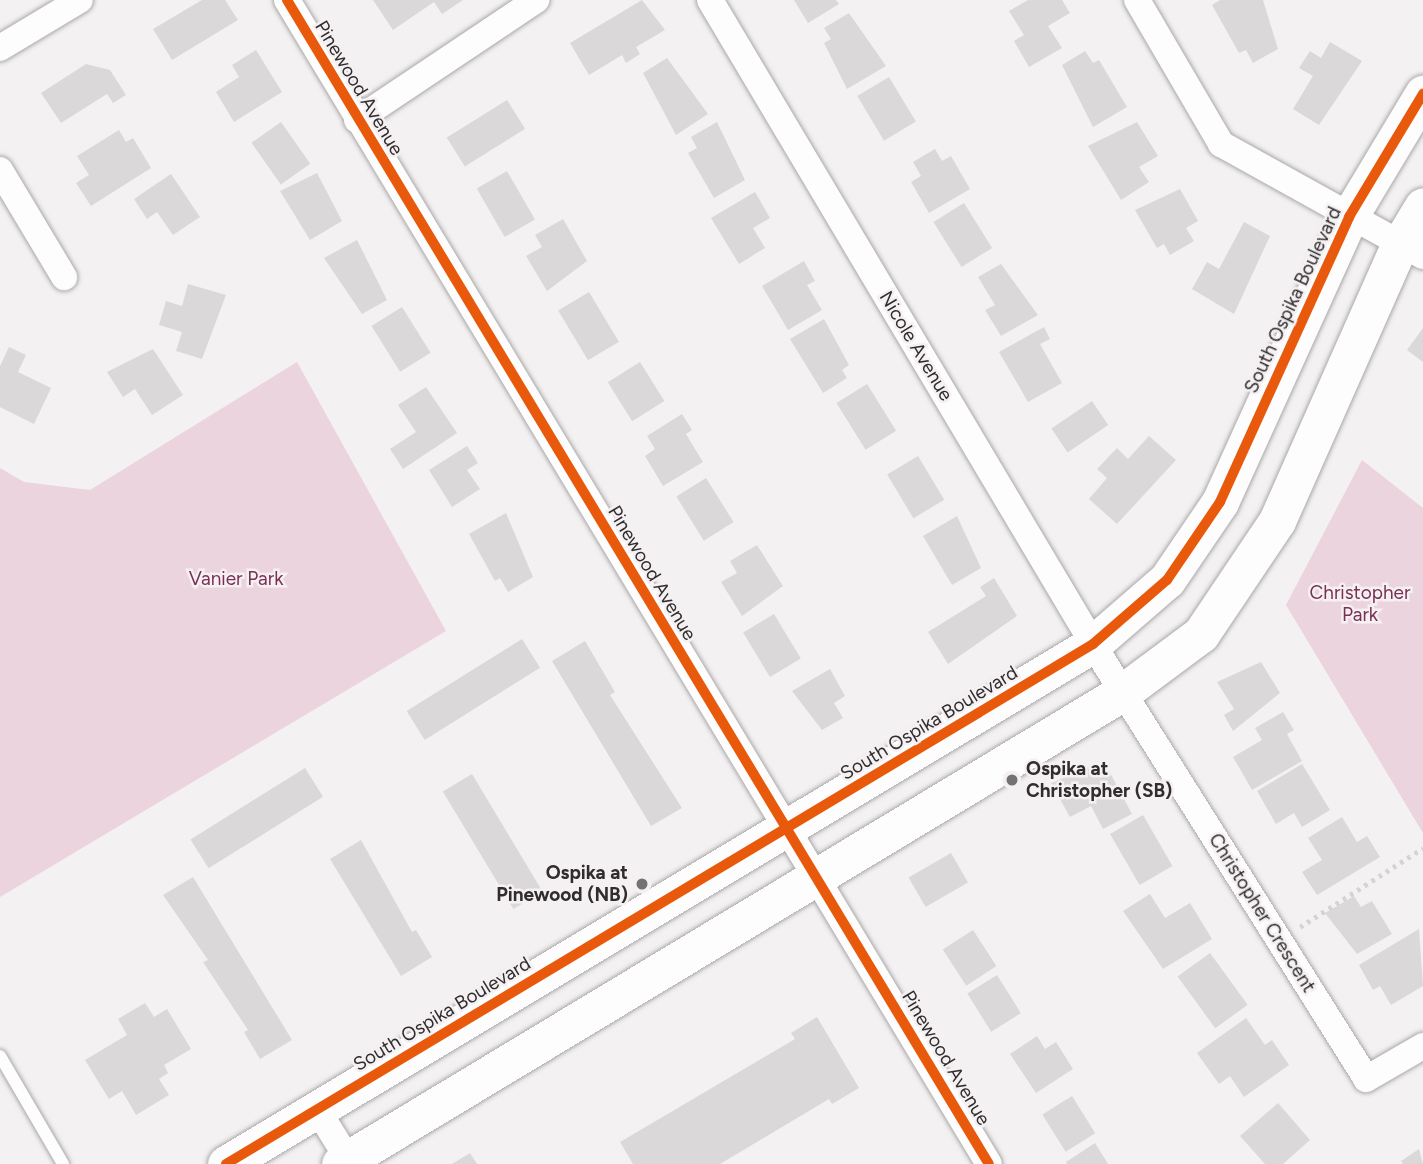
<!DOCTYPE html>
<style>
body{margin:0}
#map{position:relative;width:1423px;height:1164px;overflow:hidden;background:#f4f1f2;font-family:Figtree,sans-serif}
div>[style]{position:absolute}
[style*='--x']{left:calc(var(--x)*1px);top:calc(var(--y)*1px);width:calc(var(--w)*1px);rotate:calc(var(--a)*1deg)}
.green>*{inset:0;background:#ebd4dd}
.building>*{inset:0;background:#dad8d9;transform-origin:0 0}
.path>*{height:4.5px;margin-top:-2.25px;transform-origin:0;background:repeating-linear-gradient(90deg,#d5d4d4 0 3.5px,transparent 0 8.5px)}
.roads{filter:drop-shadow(0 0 2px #aaa8a9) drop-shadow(0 0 2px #aaa8a9)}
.service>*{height:12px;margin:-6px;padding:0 6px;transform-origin:6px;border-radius:6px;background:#fdfdfd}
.minor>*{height:26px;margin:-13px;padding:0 13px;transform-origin:13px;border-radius:13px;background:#fdfdfd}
.secondary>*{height:37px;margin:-18.5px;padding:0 18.5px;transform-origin:18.5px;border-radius:18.5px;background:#fdfdfd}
.cycleway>*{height:10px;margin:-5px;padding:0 5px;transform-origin:5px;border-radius:5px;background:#e8590c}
.dots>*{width:19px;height:19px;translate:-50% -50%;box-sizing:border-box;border:4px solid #f5f0f2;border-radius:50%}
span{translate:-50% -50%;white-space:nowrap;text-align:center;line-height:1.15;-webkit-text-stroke:5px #f5f0f2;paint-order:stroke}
.street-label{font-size:19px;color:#2f2d2e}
.park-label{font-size:19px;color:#7a3055}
.poi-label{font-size:19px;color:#2f2d2e;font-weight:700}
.left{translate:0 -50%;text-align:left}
.right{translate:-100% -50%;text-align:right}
</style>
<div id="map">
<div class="green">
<i style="clip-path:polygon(297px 362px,446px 631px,0 897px,0 468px,24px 482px,90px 490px)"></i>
<i style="clip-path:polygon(1362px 460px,1423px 508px,1423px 833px,1286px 605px)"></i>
</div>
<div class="building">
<i style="clip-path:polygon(202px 0,225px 0,238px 20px,172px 60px,153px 29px)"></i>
<i style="clip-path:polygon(373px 0,463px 0,442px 14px,434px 2px,393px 30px)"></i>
<i style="clip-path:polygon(642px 0,665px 30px,636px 47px,640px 54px,626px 63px,622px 55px,589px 75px,570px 43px)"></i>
<i style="clip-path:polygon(794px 0,836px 0,839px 4px,808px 23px)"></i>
<i style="clip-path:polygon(1028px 0,1062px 0,1070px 13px,1048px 26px,1062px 48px,1029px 67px,1014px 41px,1024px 35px,1009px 11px)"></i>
<i style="clip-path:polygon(1220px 0,1263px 0,1278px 49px,1253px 63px,1246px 50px,1239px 53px,1212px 5px)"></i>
<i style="clip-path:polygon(849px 13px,886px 66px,847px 89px,824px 43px,831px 39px,824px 28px)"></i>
<i style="clip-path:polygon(1330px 42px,1362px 61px,1319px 125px,1293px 109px,1313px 76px,1299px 68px,1310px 51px,1321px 58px)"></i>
<i style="clip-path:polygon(256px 50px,282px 92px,234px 122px,216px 92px,239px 77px,232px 65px)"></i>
<i style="clip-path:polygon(1085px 51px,1093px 63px,1099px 60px,1127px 107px,1093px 127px,1062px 65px)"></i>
<i style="clip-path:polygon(667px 58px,708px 114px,676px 135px,643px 73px)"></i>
<i style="clip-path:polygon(86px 64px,110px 70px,126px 95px,113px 103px,107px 94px,61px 123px,41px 93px)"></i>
<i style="left:889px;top:77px;width:52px;height:37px;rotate:59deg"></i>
<i style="left:507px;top:100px;width:34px;height:71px;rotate:58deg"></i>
<i style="left:281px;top:122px;width:51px;height:36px;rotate:55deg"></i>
<i style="clip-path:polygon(717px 122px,745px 180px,714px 198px,688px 153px,697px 148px,691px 137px)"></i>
<i style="clip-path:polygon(1137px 122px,1158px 156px,1139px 167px,1149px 182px,1121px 200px,1088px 146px)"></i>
<i style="clip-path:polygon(119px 130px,126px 142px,133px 138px,151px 168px,91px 206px,76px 183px,89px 175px,77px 156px)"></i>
<i style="clip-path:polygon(935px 149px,942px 161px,951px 156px,970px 189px,929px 213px,911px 182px,921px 176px,913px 162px)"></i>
<i style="left:507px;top:171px;width:56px;height:35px;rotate:60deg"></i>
<i style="clip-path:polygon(317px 173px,342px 221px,310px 240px,280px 191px)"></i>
<i style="clip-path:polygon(171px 174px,200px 217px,173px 235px,157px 212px,147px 219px,134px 199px)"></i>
<i style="clip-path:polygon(1180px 189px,1198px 221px,1186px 228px,1194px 241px,1170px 255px,1164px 244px,1157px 248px,1135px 210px)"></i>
<i style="clip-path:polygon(755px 192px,770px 218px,753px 228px,765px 248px,739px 264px,711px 218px)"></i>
<i style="left:964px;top:203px;width:53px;height:36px;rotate:58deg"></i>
<i style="clip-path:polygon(563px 219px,587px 261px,547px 291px,526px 256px,542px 247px,535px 235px)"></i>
<i style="clip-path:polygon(1244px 222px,1270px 236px,1234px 314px,1192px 289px,1207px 262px,1219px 269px)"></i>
<i style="clip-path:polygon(357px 240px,387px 300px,362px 314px,324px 258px)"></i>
<i style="clip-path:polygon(804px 261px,815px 281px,807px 285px,822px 310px,788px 330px,762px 286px)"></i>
<i style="clip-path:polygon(1001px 264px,1038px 315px,1001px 336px,985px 310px,995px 305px,978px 277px)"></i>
<i style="clip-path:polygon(188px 284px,226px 295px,202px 359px,176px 351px,182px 332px,159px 325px,166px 301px,182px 306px)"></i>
<i style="left:589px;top:292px;width:58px;height:36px;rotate:59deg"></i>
<i style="left:402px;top:307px;width:54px;height:36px;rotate:58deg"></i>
<i style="clip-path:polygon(824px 319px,849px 365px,842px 370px,847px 378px,823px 393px,790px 339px)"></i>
<i style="clip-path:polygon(1044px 327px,1050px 339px,1040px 344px,1062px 383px,1028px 402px,999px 352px)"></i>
<i style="clip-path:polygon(1423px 328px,1423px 362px,1407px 350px)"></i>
<i style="clip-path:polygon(9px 347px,26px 355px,18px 372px,51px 388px,34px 424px,0 407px,0 366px)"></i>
<i style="clip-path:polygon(153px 349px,183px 395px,152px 415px,135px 389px,123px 397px,107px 372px)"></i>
<i style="left:640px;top:362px;width:46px;height:38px;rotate:58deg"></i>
<i style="left:867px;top:384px;width:55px;height:36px;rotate:58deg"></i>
<i style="clip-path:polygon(426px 387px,457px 433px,403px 469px,390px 449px,416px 432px,398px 405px)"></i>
<i style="left:1092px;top:401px;width:29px;height:49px;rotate:56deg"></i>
<i style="clip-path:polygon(682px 414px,692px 430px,686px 434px,703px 462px,663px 486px,645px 456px,655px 449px,647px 436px)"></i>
<i style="clip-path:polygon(1149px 436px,1176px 460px,1117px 524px,1089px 499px,1107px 478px,1097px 469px,1117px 448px,1128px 459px)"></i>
<i style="clip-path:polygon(467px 446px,478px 463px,467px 470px,480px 489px,452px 507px,429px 470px)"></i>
<i style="left:918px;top:456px;width:51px;height:36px;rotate:59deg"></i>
<i style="left:706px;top:478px;width:52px;height:35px;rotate:58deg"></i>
<i style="clip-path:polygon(506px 513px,533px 577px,508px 592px,500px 578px,495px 581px,469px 534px)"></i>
<i style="clip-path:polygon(957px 516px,981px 568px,952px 585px,923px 536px)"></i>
<i style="clip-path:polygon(757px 545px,783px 586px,742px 616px,721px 582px,737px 573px,730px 561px)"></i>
<i style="clip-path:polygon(994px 578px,1017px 616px,948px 664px,928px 632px,986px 596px,980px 587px)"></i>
<i style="left:774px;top:614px;width:52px;height:36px;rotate:59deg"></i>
<i style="left:522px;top:639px;width:34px;height:136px;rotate:58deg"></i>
<i style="clip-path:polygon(585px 641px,615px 692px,610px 695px,682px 808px,651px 826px,552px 661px)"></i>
<i style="clip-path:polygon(1261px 662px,1280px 693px,1233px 731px,1224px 715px,1234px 709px,1217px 682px)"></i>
<i style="clip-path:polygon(830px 669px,845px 696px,834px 703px,843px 718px,822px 730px,792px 691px)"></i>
<i style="clip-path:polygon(1283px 712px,1294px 730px,1287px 734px,1302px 761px,1252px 790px,1233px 757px,1262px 740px,1255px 728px)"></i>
<i style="clip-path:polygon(1302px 764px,1330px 810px,1302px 827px,1294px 813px,1276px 824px,1257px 791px)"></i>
<i style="clip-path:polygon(1090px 767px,1092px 772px,1108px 769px,1132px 814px,1103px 829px,1091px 806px,1070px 817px,1051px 783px)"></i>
<i style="left:305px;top:768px;width:34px;height:135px;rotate:58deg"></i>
<i style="left:472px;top:774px;width:137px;height:34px;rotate:59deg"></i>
<i style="left:1143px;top:815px;width:59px;height:38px;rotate:60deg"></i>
<i style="clip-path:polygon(1342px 817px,1357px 842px,1367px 836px,1380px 857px,1317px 895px,1302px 872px,1322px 860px,1308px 838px)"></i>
<i style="clip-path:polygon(361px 840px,412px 932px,416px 930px,432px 957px,401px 976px,330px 859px)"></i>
<i style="left:951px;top:853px;width:34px;height:49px;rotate:60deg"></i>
<i style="clip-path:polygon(193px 877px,292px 1040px,260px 1059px,244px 1032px,248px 1030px,203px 962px,208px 960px,163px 895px)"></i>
<i style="clip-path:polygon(1150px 894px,1165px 918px,1190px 903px,1212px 939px,1163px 969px,1123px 911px)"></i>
<i style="clip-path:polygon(1354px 896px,1361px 907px,1372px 901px,1392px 934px,1357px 954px,1325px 913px)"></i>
<i style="clip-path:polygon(1419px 929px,1423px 986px,1391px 1005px,1380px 986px,1373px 990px,1359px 965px)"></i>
<i style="left:973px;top:930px;width:43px;height:36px;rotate:57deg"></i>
<i style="left:1210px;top:953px;width:64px;height:40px;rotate:54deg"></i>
<i style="left:997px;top:975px;width:45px;height:35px;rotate:58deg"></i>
<i style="clip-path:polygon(145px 1003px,154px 1017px,167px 1009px,191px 1049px,164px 1065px,168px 1073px,159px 1079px,169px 1095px,136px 1115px,122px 1091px,109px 1099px,85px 1060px,127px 1035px,118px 1019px)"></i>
<i style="clip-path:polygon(817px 1017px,859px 1088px,832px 1104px,829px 1099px,720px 1164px,633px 1164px,620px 1142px,795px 1039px,791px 1033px)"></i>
<i style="clip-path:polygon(1246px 1018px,1265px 1045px,1272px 1040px,1289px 1065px,1244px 1097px,1230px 1076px,1219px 1084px,1197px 1053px)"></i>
<i style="clip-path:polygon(1037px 1036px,1045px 1049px,1056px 1042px,1073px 1069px,1036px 1093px,1010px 1054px)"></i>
<i style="left:1072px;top:1096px;width:44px;height:35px;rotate:58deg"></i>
<i style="clip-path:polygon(1278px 1103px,1310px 1140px,1283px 1164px,1265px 1164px,1240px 1136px)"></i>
<i style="clip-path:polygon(1095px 1143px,1108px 1164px,1067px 1164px,1066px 1162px)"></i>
<i style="clip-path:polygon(1419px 1149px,1423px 1164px,1403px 1164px,1401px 1161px)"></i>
<i style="clip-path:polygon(470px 1153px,477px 1164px,452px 1164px)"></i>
</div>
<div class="path">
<i style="--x:1300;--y:927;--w:146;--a:-32.7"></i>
</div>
<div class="roads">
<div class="service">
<i style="--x:0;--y:1056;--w:125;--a:59.7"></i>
</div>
<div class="minor">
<i style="--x:287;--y:0;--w:1359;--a:58.91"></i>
<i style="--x:710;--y:0;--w:767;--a:59.25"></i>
<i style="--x:1102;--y:659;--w:496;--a:57.8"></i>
<i style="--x:1366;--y:1079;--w:66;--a:-30.1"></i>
<i style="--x:1137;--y:0;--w:167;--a:59.7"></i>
<i style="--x:1221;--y:144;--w:231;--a:29"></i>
<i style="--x:0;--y:48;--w:93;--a:-31"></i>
<i style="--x:357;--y:120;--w:216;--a:-33.8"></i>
<i style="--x:0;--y:170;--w:125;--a:59.1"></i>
<i style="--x:317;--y:1109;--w:65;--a:58.3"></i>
</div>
<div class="secondary">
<i style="--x:226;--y:1164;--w:1011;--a:-30.95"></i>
<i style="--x:1093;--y:644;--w:98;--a:-40.9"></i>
<i style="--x:1167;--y:580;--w:94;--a:-55.8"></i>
<i style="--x:1220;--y:502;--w:313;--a:-65.6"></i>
<i style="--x:1349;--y:217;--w:144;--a:-59"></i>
<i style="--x:340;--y:1164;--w:914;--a:-31.08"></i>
<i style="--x:1123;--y:692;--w:97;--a:-36.6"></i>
<i style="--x:1201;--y:634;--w:136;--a:-56.1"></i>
<i style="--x:1277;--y:521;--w:303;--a:-66.1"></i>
<i style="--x:1400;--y:244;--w:44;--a:-58.8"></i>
</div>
</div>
<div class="cycleway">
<i style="--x:287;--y:0;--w:1359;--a:58.91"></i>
<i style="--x:226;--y:1164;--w:1011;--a:-30.95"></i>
<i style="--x:1093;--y:644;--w:98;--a:-40.9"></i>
<i style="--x:1167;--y:580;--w:94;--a:-55.8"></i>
<i style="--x:1220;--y:502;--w:313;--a:-65.6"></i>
<i style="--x:1349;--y:217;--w:144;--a:-59"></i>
</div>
<div class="dots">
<i style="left:1012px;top:780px;background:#747273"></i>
<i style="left:642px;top:884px;background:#747273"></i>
</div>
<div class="street-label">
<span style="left:359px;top:88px;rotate:59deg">Pinewood Avenue</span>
<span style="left:1293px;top:300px;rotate:-65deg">South Ospika Boulevard</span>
<span style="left:916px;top:346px;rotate:59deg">Nicole Avenue</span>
<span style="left:652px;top:573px;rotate:59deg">Pinewood Avenue</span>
<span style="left:929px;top:723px;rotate:-31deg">South Ospika Boulevard</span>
<span style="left:1262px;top:913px;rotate:58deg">Christopher Crescent</span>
<span style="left:442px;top:1014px;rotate:-31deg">South Ospika Boulevard</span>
<span style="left:946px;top:1058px;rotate:59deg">Pinewood Avenue</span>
</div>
<div class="park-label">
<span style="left:236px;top:579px">Vanier Park</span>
<span style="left:1360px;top:604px">Christopher<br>Park</span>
</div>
<div class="poi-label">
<span class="left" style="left:1026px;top:780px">Ospika at<br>Christopher (SB)</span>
<span class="right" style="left:628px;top:884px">Ospika at<br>Pinewood (NB)</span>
</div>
</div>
